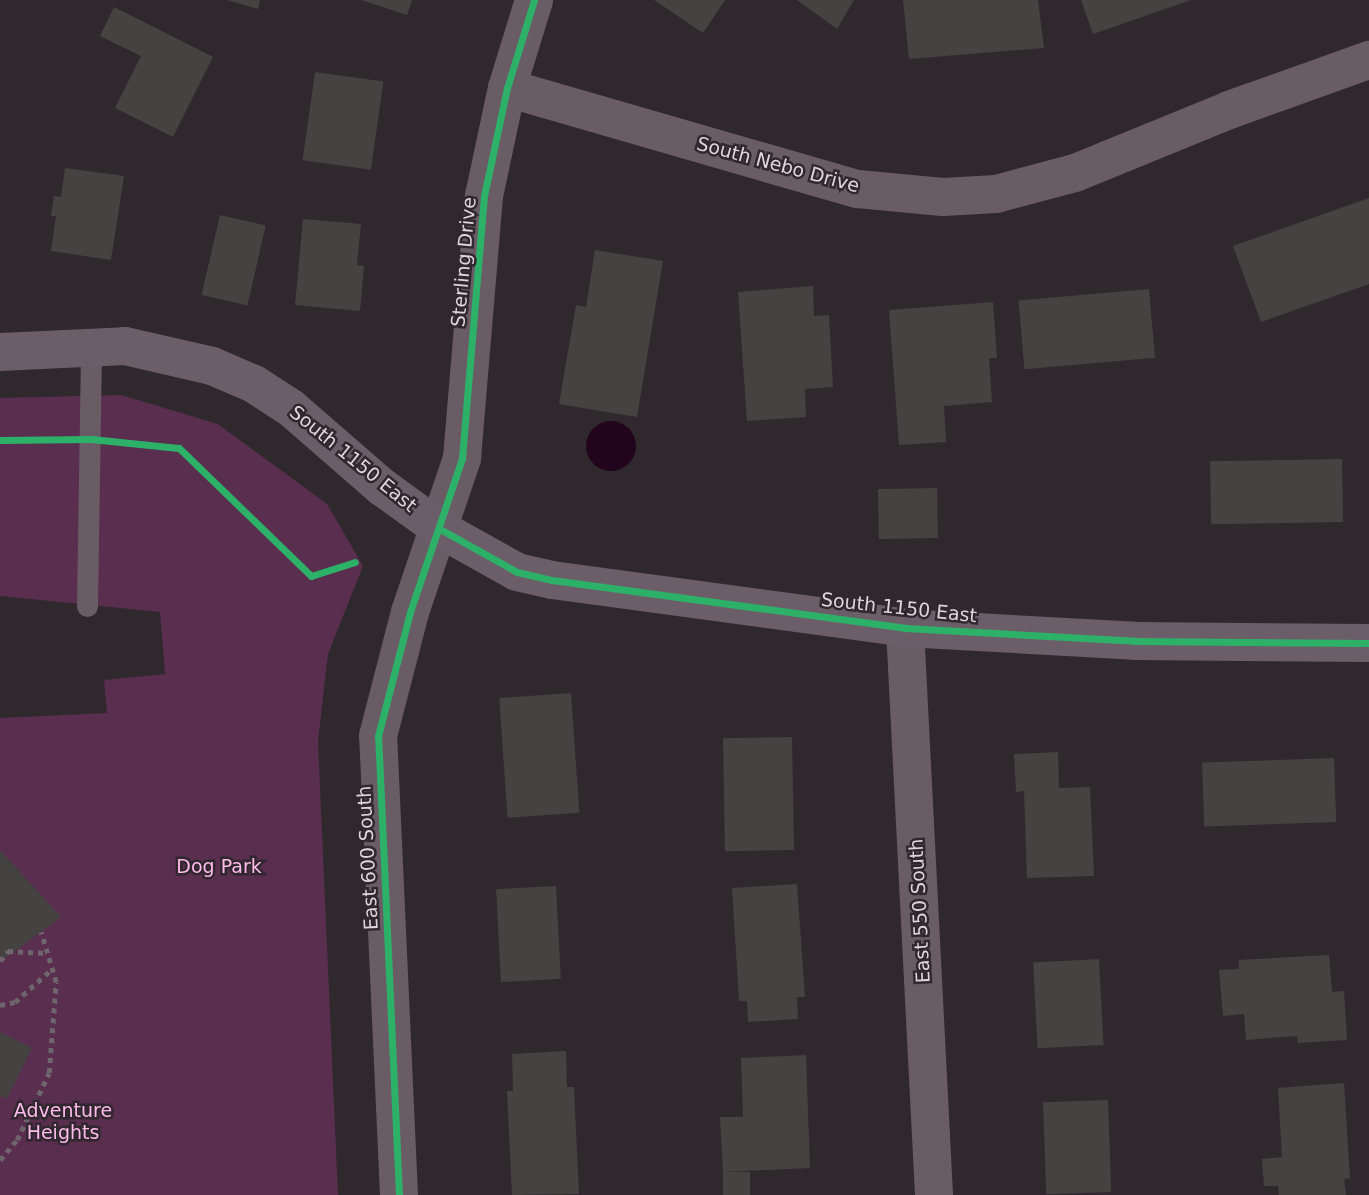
<!DOCTYPE html>
<style>
body{margin:0}
#map{position:relative;width:1369px;height:1195px;overflow:hidden;background:#2f292d;font-family:"DejaVu Sans",sans-serif}
div>[style]{position:absolute}
[style*='--x']{left:calc(var(--x)*1px);top:calc(var(--y)*1px);width:calc(var(--w)*1px);rotate:calc(var(--a)*1deg)}
.green>*{inset:0;background:#592e4e}
.water>*{inset:0;background:#23041d}
.round{border-radius:50%}
.building>*{inset:0;background:#454242;transform-origin:0 0}
.path>*{height:4.5px;margin-top:-2.25px;transform-origin:0;background:repeating-linear-gradient(90deg,#6f656c 0 5px,transparent 0 10px)}
.lane>*{height:21px;margin:-10.5px;padding:0 10.5px;transform-origin:10.5px;border-radius:10.5px;background:#695c65}
.street>*{height:38px;margin:-19px;padding:0 19px;transform-origin:19px;border-radius:19px;background:#695c65}
.secondary>*{height:38px;margin:-19px;padding:0 19px;transform-origin:19px;border-radius:19px;background:#6b5e68}
.cycleway>*{height:7px;margin:-3.5px;padding:0 3.5px;transform-origin:3.5px;border-radius:3.5px;background:#2db169}
span{translate:-50% -50%;white-space:nowrap;text-align:center;line-height:1.15;-webkit-text-stroke:5px #31272e;paint-order:stroke}
.street-label{font-size:19px;color:#ddd7db}
.park-label{font-size:19px;color:#febaea}
</style>
<div id="map">
<div class="green">
<i style="clip-path:polygon(121px 395px,218px 424px,327px 504px,363px 566px,328px 654px,318px 741px,338px 1195px,0 1195px,0 718px,107px 713px,104px 680px,165px 674px,160px 612px,0 596px,0 398px)"></i>
</div>
<div class="water">
<i class="round" style="left:586px;top:421px;width:50px;height:50px"></i>
</div>
<div class="building">
<i style="clip-path:polygon(227px 0,260px 0,258px 9px)"></i>
<i style="clip-path:polygon(361px 0,412px 0,407px 15px)"></i>
<i style="clip-path:polygon(654px 0,725px 0,703px 33px)"></i>
<i style="clip-path:polygon(797px 0,854px 0,837px 29px)"></i>
<i style="clip-path:polygon(903px 0,1038px 0,1044px 48px,909px 59px)"></i>
<i style="clip-path:polygon(1081px 0,1191px 0,1093px 34px)"></i>
<i style="clip-path:polygon(114px 7px,213px 57px,173px 137px,115px 108px,141px 56px,100px 36px)"></i>
<i style="left:315px;top:72px;width:69px;height:89px;rotate:8deg"></i>
<i style="clip-path:polygon(65px 168px,124px 176px,111px 260px,51px 251px,56px 216px,51px 216px,54px 196px,61px 197px)"></i>
<i style="clip-path:polygon(1369px 198px,1369px 284px,1261px 322px,1233px 246px)"></i>
<i style="left:220px;top:215px;width:47px;height:82px;rotate:13deg"></i>
<i style="clip-path:polygon(303px 219px,361px 224px,357px 265px,364px 266px,360px 311px,295px 305px)"></i>
<i style="clip-path:polygon(595px 250px,663px 261px,637px 417px,559px 404px,576px 305px,586px 307px)"></i>
<i style="clip-path:polygon(813px 286px,814px 316px,829px 315px,833px 387px,805px 389px,806px 417px,747px 421px,738px 292px)"></i>
<i style="left:1149px;top:289px;width:69px;height:131px;rotate:85deg"></i>
<i style="clip-path:polygon(993px 302px,997px 358px,989px 358px,992px 402px,944px 406px,946px 442px,899px 445px,889px 310px)"></i>
<i style="left:1342px;top:459px;width:63px;height:132px;rotate:89deg"></i>
<i style="left:937px;top:488px;width:50px;height:59px;rotate:89deg"></i>
<i style="left:571px;top:693px;width:120px;height:72px;rotate:86deg"></i>
<i style="left:792px;top:737px;width:113px;height:69px;rotate:89deg"></i>
<i style="clip-path:polygon(1058px 752px,1059px 788px,1090px 787px,1094px 876px,1027px 878px,1024px 791px,1016px 792px,1014px 754px)"></i>
<i style="left:1334px;top:758px;width:64px;height:132px;rotate:88deg"></i>
<i style="clip-path:polygon(0 850px,61px 917px,0 962px)"></i>
<i style="clip-path:polygon(797px 884px,805px 997px,797px 997px,798px 1019px,748px 1022px,747px 1001px,739px 1001px,732px 888px)"></i>
<i style="left:556px;top:886px;width:93px;height:60px;rotate:87deg"></i>
<i style="clip-path:polygon(1329px 955px,1332px 992px,1344px 991px,1347px 1040px,1298px 1043px,1297px 1036px,1246px 1040px,1244px 1014px,1223px 1016px,1219px 970px,1239px 969px,1239px 960px)"></i>
<i style="left:1099px;top:959px;width:86px;height:66px;rotate:87deg"></i>
<i style="clip-path:polygon(0 1032px,32px 1048px,7px 1099px,0 1096px)"></i>
<i style="clip-path:polygon(566px 1051px,567px 1087px,574px 1087px,579px 1194px,512px 1195px,507px 1091px,513px 1091px,512px 1054px)"></i>
<i style="clip-path:polygon(806px 1055px,810px 1168px,723px 1172px,720px 1117px,743px 1117px,741px 1058px)"></i>
<i style="clip-path:polygon(1344px 1083px,1350px 1178px,1344px 1179px,1346px 1195px,1279px 1195px,1278px 1186px,1264px 1186px,1262px 1159px,1282px 1157px,1278px 1088px)"></i>
<i style="left:1108px;top:1100px;width:92px;height:65px;rotate:88deg"></i>
<i style="left:750px;top:1172px;width:23px;height:27px;rotate:90deg"></i>
</div>
<div class="path">
<i style="--x:0;--y:961;--w:13;--a:-51"></i>
<i style="--x:8;--y:951;--w:39;--a:3"></i>
<i style="--x:0;--y:1005;--w:15;--a:-11"></i>
<i style="--x:15;--y:1002;--w:50;--a:-41.7"></i>
<i style="--x:0;--y:1160;--w:26;--a:-50"></i>
<i style="--x:17;--y:1140;--w:74;--a:-64.5"></i>
<i style="--x:49;--y:1073;--w:91;--a:-85.6"></i>
<i style="--x:56;--y:982;--w:52;--a:-106.7"></i>
</div>
<div class="lane">
<i style="--x:87;--y:606;--w:257;--a:-89.1"></i>
</div>
<div class="street">
<i style="--x:507;--y:88;--w:365;--a:16.1"></i>
<i style="--x:858;--y:189;--w:85;--a:5.4"></i>
<i style="--x:943;--y:197;--w:53;--a:-3.2"></i>
<i style="--x:996;--y:194;--w:82;--a:-14.9"></i>
<i style="--x:1075;--y:173;--w:166;--a:-22.2"></i>
<i style="--x:1229;--y:110;--w:149;--a:-19.7"></i>
<i style="--x:905;--y:628;--w:568;--a:87.07"></i>
<i style="--x:399;--y:1195;--w:459;--a:-92.6"></i>
<i style="--x:378;--y:736;--w:128;--a:-75.5"></i>
<i style="--x:410;--y:612;--w:163;--a:-71.3"></i>
<i style="--x:462;--y:458;--w:263;--a:-85.2"></i>
<i style="--x:484;--y:196;--w:110;--a:-78"></i>
<i style="--x:507;--y:88;--w:92;--a:-72.9"></i>
</div>
<div class="secondary">
<i style="--x:0;--y:352;--w:125;--a:-2.7"></i>
<i style="--x:125;--y:346;--w:89;--a:12.9"></i>
<i style="--x:212;--y:366;--w:46;--a:23.2"></i>
<i style="--x:254;--y:384;--w:44;--a:33"></i>
<i style="--x:291;--y:408;--w:121;--a:41"></i>
<i style="--x:382;--y:487;--w:72;--a:35.9"></i>
<i style="--x:440;--y:529;--w:88;--a:29.2"></i>
<i style="--x:517;--y:572;--w:36;--a:13"></i>
<i style="--x:552;--y:580;--w:356;--a:7.7"></i>
<i style="--x:905;--y:628;--w:230;--a:3.2"></i>
<i style="--x:1135;--y:641;--w:234;--a:0.5"></i>
</div>
<div class="cycleway">
<i style="--x:0;--y:440;--w:91;--a:-0.6"></i>
<i style="--x:91;--y:439;--w:88;--a:5.8"></i>
<i style="--x:179;--y:448;--w:184;--a:44.1"></i>
<i style="--x:311;--y:576;--w:46;--a:-17.7"></i>
<i style="--x:440;--y:529;--w:88;--a:29.2"></i>
<i style="--x:517;--y:572;--w:36;--a:13"></i>
<i style="--x:552;--y:580;--w:356;--a:7.7"></i>
<i style="--x:905;--y:628;--w:230;--a:3.2"></i>
<i style="--x:1135;--y:641;--w:234;--a:0.5"></i>
<i style="--x:399;--y:1195;--w:459;--a:-92.6"></i>
<i style="--x:378;--y:736;--w:128;--a:-75.5"></i>
<i style="--x:410;--y:612;--w:163;--a:-71.3"></i>
<i style="--x:462;--y:458;--w:263;--a:-85.2"></i>
<i style="--x:484;--y:196;--w:110;--a:-78"></i>
<i style="--x:507;--y:88;--w:92;--a:-72.9"></i>
</div>
<div class="street-label">
<span style="left:778px;top:165px;rotate:15deg">South Nebo Drive</span>
<span style="left:464px;top:262px;rotate:-85deg">Sterling Drive</span>
<span style="left:353px;top:459px;rotate:39deg">South 1150 East</span>
<span style="left:899px;top:608px;rotate:6deg">South 1150 East</span>
<span style="left:368px;top:858px;rotate:-93deg">East 600 South</span>
<span style="left:920px;top:911px;rotate:-93deg">East 550 South</span>
</div>
<div class="park-label">
<span style="left:219px;top:867px">Dog Park</span>
<span style="left:63px;top:1122px">Adventure<br>Heights</span>
</div>
</div>
